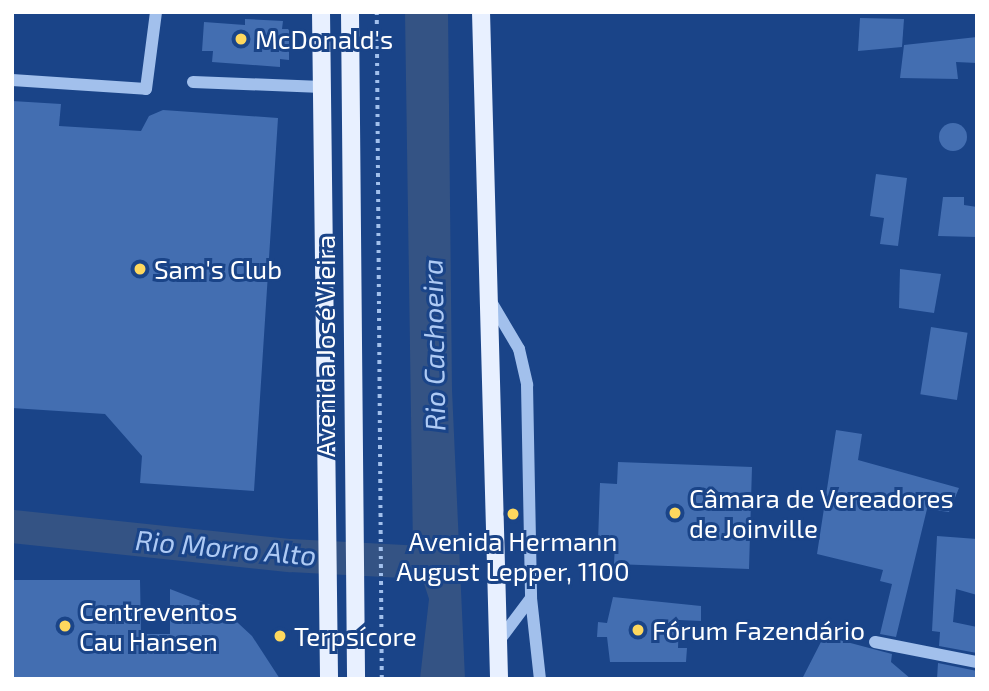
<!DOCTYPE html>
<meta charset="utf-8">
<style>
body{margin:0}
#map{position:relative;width:989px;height:691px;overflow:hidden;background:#1a4488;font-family:"Exo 2",sans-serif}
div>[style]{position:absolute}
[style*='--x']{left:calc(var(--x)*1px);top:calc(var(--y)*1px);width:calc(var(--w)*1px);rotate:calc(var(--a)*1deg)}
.water>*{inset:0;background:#345384}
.river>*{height:33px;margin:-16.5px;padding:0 16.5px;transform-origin:16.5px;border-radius:16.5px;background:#345384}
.building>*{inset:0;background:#436eb1;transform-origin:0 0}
.round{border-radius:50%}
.path>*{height:3.5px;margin-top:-1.75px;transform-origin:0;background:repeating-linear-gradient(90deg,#a2c0ec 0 3.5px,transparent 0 8.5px)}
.minor>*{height:12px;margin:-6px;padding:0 6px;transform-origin:6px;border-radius:6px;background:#a2c0ec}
.major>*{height:18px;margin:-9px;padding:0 9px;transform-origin:9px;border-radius:9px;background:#e8f0ff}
.dots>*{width:19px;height:19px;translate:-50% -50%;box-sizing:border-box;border:4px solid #1a4488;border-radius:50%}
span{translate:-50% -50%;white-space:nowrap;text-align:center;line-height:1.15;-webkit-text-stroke:6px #1a4488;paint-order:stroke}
.poi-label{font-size:26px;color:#fff}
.left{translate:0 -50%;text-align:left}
.street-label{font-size:26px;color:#fff}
.water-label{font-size:28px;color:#aecaf4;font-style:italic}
.frame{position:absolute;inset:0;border:14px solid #fff;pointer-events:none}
</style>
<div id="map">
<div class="water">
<i style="clip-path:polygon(405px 12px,448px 12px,452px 390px,465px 679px,420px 679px,429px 599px,413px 549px)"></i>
</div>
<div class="river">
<i style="--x:12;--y:526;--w:280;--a:6"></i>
<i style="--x:290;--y:555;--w:151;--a:3"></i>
</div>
<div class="building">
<i style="clip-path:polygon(860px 18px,904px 19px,902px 47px,858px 51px)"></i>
<i style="clip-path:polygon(245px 19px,283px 21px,282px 29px,289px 29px,289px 60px,280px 59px,280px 67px,212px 62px,213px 51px,202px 51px,204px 22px,245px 25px)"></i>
<i style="clip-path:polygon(977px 37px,977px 63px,956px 62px,958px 79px,900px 78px,904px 45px)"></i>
<i style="clip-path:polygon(12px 101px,61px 104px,59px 126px,141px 131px,149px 116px,163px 110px,278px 118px,254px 491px,140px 483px,142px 456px,105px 414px,12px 408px)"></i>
<i class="round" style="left:939px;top:123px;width:28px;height:28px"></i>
<i style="clip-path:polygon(876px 174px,907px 178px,898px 246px,880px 244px,884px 218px,870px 216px)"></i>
<i style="clip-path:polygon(943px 197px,964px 197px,964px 205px,977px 207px,977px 237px,938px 236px)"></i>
<i style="clip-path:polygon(900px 269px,941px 274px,934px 313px,899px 308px)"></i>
<i style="left:931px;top:327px;width:37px;height:68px;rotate:9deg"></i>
<i style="clip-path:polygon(836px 430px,862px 434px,858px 460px,959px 488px,949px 512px,927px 509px,896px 637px,880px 634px,892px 584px,880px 581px,883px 570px,817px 554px)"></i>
<i style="clip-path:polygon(618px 462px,752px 467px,749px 569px,614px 564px,615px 543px,598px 542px,600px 483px,617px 484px)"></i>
<i style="clip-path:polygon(937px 536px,977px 539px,977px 595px,956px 589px,953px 622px,977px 627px,977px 653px,939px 646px,940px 632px,932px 631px)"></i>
<i style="clip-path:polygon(12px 580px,140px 580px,141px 634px,170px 634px,170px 589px,224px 610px,252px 636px,280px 679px,12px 679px)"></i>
<i style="clip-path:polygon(613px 597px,701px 606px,701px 621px,679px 620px,678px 648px,687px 648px,686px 662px,610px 662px,607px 637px,597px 637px,598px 622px,607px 623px)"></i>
<i style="clip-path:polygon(824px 636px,892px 654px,891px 662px,911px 679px,802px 679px)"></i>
<i style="clip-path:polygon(938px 663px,977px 671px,977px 679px,937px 679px)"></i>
</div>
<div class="path">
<i style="--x:377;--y:12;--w:667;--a:89.57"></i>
</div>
<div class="minor">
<i style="--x:12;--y:80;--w:134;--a:3.8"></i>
<i style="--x:146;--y:89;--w:78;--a:-82.6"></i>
<i style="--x:193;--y:82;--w:129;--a:2.2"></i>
<i style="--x:490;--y:300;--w:57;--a:59.4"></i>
<i style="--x:519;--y:349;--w:37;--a:77"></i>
<i style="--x:527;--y:385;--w:213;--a:88.9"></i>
<i style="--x:531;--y:598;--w:81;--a:83.7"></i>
<i style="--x:498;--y:642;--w:55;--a:-53.1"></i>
<i style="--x:875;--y:642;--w:104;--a:11.1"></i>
</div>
<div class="major">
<i style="--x:321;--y:12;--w:667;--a:89.31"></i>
<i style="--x:350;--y:12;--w:667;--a:89.48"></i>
<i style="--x:481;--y:12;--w:667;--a:88.45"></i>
</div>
<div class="dots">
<i style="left:241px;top:39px;background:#fed85e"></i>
<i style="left:140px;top:269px;background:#fed85e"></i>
<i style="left:675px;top:513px;background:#fed85e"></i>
<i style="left:513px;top:514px;background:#fed85e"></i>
<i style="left:65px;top:626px;background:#fed85e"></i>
<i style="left:638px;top:630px;background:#fed85e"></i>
<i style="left:280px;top:636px;background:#fed85e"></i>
</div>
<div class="poi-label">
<span class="left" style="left:255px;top:39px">McDonald's</span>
<span class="left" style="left:154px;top:269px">Sam's Club</span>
<span class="left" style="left:689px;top:513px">Câmara de Vereadores<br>de Joinville</span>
<span style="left:513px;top:556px">Avenida Hermann<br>August Lepper, 1100</span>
<span class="left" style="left:79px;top:626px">Centreventos<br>Cau Hansen</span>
<span class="left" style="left:652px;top:630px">Fórum Fazendário</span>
<span class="left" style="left:294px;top:636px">Terpsícore</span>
</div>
<div class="street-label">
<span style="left:325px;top:346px;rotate:-90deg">Avenida José Vieira</span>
</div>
<div class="water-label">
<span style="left:433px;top:345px;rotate:-91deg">Rio Cachoeira</span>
<span style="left:226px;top:547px;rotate:5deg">Rio Morro Alto</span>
</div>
<div class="frame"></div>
</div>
